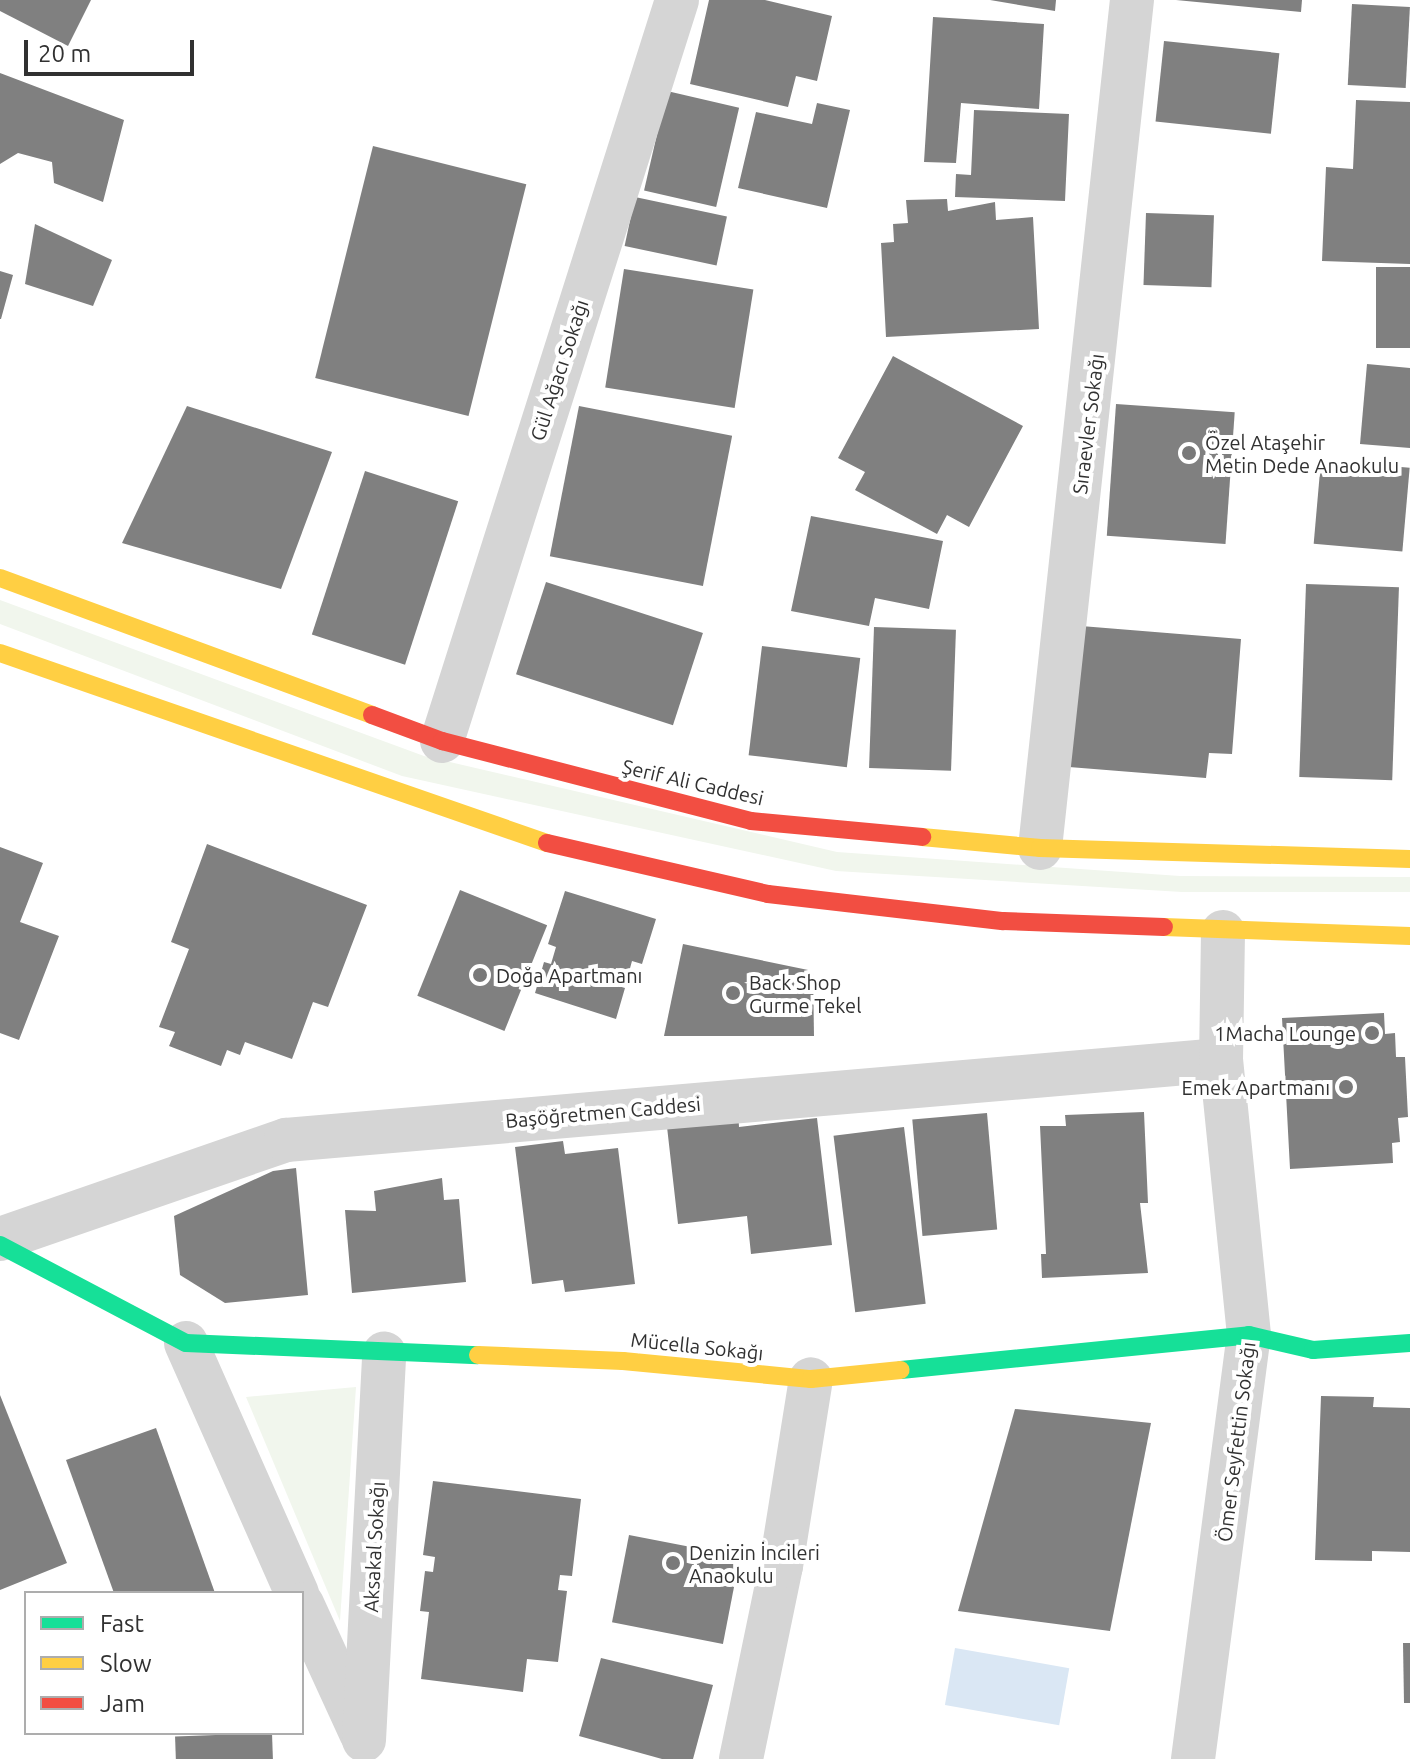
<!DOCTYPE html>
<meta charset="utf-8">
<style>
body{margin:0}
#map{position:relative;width:1410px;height:1759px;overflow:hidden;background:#fff;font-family:Ubuntu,sans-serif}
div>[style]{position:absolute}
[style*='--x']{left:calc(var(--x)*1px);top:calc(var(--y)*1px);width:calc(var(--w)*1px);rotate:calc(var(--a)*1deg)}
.green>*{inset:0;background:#f1f6ed}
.water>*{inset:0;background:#dae7f4;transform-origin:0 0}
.building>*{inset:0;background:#808080;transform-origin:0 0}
.street>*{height:44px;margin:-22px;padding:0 22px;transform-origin:22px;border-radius:22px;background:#d5d5d5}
.fast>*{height:18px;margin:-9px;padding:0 9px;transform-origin:9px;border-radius:9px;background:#16e098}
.slow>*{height:18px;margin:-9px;padding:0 9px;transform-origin:9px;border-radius:9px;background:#ffcf43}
.jam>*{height:18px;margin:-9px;padding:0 9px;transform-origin:9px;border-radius:9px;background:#f24e42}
.dots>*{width:22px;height:22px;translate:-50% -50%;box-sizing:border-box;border:4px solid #fff;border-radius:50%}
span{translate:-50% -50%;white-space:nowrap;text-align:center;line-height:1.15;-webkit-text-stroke:8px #fff;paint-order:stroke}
.street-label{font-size:20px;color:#313131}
.poi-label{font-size:20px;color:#313131}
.left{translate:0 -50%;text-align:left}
.right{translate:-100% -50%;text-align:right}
.legend{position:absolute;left:24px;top:1591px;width:280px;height:144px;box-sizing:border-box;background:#fff;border:2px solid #adadad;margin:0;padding:10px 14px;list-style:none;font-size:24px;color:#313131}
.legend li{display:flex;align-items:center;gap:16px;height:40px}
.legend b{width:40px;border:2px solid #adadad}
.scale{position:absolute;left:24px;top:40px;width:170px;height:36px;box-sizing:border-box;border:4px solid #313131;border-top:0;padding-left:10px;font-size:24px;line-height:28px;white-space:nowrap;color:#313131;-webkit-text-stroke:6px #fff;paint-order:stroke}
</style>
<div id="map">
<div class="green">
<i style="clip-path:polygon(0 600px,424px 756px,837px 852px,1180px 876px,1410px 877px,1410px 892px,1182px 892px,836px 871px,402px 776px,0 624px)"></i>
<i style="clip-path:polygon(356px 1387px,340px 1621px,246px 1397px)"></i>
</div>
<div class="water">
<i style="left:955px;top:1648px;width:116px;height:58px;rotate:10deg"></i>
</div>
<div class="building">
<i style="clip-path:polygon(0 0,91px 0,68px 46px,0 11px)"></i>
<i style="clip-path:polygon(709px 0,765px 0,832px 16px,817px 81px,796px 76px,788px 107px,690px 84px)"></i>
<i style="clip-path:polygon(990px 0,1056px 0,1055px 11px)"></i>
<i style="clip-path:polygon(1176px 0,1302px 0,1301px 12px)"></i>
<i style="left:1352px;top:4px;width:58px;height:81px;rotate:3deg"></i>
<i style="clip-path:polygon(933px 17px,1044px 24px,1039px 109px,961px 103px,956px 163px,924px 162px)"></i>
<i style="left:1164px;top:41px;width:116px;height:81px;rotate:6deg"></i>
<i style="clip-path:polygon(0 73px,124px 120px,103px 202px,54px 183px,52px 162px,18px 153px,0 164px)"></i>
<i style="left:667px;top:91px;width:74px;height:102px;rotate:13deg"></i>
<i style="clip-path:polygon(1356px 100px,1410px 102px,1410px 264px,1322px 261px,1326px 167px,1353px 169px)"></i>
<i style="clip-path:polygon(817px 103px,850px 110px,827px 208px,738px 188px,756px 112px,812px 124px)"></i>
<i style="clip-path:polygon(974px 110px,1069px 114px,1065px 201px,955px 197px,956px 174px,971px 175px)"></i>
<i style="left:373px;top:146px;width:158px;height:239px;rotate:14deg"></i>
<i style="left:635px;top:197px;width:94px;height:50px;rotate:12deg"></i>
<i style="clip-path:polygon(947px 199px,948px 211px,995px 202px,996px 220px,1033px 217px,1039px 329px,886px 337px,881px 243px,894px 242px,893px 224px,908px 223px,906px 200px)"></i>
<i style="left:1146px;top:213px;width:68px;height:72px;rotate:2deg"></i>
<i style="clip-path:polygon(35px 224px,112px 260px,93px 306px,25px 284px)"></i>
<i style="left:1376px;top:267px;width:34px;height:81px"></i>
<i style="left:624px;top:269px;width:131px;height:120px;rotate:9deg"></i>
<i style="clip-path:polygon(0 271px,13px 275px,1px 319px,0 319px)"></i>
<i style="clip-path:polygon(893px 356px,1023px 426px,969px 527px,947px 515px,937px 534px,855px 490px,865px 472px,838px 458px)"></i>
<i style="clip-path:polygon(1367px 364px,1410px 368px,1410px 448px,1360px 444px)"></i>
<i style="left:1116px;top:404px;width:119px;height:132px;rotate:4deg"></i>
<i style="clip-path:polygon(187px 406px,332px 452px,281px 589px,122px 543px)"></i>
<i style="left:579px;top:406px;width:156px;height:153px;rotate:11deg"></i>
<i style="left:1321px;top:460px;width:89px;height:84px;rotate:5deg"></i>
<i style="left:365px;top:471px;width:98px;height:172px;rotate:18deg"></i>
<i style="clip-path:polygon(811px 516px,943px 541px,929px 609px,875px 598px,869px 626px,791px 611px)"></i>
<i style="left:546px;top:582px;width:165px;height:97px;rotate:18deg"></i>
<i style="left:1306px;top:584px;width:93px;height:193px;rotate:2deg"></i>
<i style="clip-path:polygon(1081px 626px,1241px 639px,1232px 754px,1209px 753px,1206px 778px,1069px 767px)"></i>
<i style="left:874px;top:627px;width:82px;height:141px;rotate:2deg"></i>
<i style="left:762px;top:646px;width:99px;height:110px;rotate:7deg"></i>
<i style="clip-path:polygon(207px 844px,367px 905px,328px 1007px,313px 1002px,292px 1059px,245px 1042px,240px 1055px,227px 1050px,221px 1066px,169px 1046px,175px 1032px,159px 1027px,189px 949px,171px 942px)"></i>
<i style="clip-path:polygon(0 847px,43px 863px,20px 922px,59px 936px,19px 1040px,0 1033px)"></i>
<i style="left:460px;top:890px;width:94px;height:114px;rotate:22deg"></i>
<i style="clip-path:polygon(565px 891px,656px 919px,642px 964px,632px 961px,629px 972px,616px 968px,612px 984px,625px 988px,616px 1019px,535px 993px,544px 962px,551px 964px,556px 947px,548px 944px)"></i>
<i style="clip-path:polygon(683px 944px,813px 971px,814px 1036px,664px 1036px)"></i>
<i style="clip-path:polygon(1384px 1013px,1385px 1034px,1395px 1033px,1396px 1057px,1405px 1057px,1408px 1117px,1398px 1118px,1400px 1142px,1392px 1143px,1393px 1163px,1290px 1169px,1282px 1018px)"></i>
<i style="clip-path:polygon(738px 1109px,739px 1127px,817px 1118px,832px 1245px,751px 1254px,747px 1216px,678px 1224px,666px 1118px)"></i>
<i style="clip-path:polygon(1144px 1112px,1148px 1203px,1140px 1203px,1148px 1273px,1042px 1278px,1041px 1254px,1046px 1254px,1040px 1126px,1066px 1126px,1065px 1115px)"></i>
<i style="left:987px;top:1113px;width:117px;height:75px;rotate:85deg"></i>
<i style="left:904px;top:1127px;width:178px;height:71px;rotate:83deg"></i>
<i style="clip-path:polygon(563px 1141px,565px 1154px,618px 1148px,635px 1284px,565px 1292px,563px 1280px,532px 1284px,515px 1147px)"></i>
<i style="clip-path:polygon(296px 1168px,308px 1295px,225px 1303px,180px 1275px,174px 1216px,273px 1171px)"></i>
<i style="clip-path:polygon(442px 1178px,444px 1200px,459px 1199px,466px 1282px,352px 1293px,345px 1210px,376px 1211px,374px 1191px)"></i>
<i style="clip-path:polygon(0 1395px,67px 1563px,0 1590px)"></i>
<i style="clip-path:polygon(1321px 1396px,1374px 1397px,1373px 1407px,1410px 1408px,1410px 1552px,1372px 1551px,1372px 1561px,1315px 1560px)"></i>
<i style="clip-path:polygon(1015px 1409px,1151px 1423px,1110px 1631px,958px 1611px)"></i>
<i style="clip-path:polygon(156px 1428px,215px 1593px,114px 1593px,66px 1460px)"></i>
<i style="clip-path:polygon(433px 1481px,581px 1499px,572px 1576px,560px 1575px,558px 1590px,567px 1591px,558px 1662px,527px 1659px,523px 1692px,421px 1679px,429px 1612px,420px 1611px,425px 1571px,433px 1572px,435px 1557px,423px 1555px)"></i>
<i style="left:629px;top:1535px;width:113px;height:89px;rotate:11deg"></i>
<i style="clip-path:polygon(1403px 1643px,1410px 1643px,1410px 1703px,1404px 1703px)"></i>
<i style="clip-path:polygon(601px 1658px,713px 1685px,693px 1759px,662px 1759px,579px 1736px)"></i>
<i style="left:272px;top:1733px;width:26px;height:97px;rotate:88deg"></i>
</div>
<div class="street">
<i style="--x:442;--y:741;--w:777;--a:-72.4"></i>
<i style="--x:1040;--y:848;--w:853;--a:-83.81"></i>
<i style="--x:0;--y:1239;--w:303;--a:-19.1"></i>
<i style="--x:286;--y:1140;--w:938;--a:-4.89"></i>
<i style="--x:186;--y:1343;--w:274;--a:66.1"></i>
<i style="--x:302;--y:1604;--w:142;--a:65.4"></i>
<i style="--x:364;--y:1740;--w:387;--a:-87"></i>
<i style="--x:741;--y:1759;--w:197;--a:-78.3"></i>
<i style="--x:781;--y:1566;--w:189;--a:-80.9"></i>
<i style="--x:1193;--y:1759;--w:428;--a:-82.5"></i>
<i style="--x:1249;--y:1335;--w:276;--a:-95.8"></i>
<i style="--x:1221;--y:1060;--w:128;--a:-89.1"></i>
</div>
<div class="fast">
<i style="--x:0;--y:1245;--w:210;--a:27.8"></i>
<i style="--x:186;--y:1343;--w:292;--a:2.4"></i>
<i style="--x:901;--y:1370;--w:350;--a:-5.7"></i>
<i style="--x:1249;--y:1335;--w:66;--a:13.2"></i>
<i style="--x:1313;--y:1350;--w:97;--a:-4.1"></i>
</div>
<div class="slow">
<i style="--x:0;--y:578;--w:396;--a:20.2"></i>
<i style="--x:0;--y:653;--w:579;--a:19.15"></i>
<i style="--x:922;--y:837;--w:119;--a:5.3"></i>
<i style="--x:1040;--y:848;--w:370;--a:1.7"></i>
<i style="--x:1164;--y:927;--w:246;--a:2.1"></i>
<i style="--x:478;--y:1355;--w:145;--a:2.4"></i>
<i style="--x:623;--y:1361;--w:189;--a:5.5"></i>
<i style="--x:811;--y:1379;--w:90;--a:-5.7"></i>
</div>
<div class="jam">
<i style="--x:372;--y:715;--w:75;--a:20.4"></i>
<i style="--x:442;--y:741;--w:319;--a:14.5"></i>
<i style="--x:751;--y:821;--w:172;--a:5.3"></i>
<i style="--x:547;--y:843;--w:227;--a:13"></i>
<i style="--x:768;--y:894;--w:237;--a:6.6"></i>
<i style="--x:1003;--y:921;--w:161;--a:2.1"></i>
</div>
<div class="dots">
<i style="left:1189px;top:453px;background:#797979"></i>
<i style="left:480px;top:975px;background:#797979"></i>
<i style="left:733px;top:993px;background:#797979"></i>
<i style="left:1372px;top:1033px;background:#797979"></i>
<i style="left:1346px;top:1087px;background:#797979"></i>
<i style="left:673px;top:1563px;background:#797979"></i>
</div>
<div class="street-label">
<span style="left:559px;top:370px;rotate:-72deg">Gül Ağacı Sokağı</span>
<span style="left:1088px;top:424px;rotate:-83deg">Sıraevler Sokağı</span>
<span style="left:693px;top:782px;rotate:13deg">Şerif Ali Caddesi</span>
<span style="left:603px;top:1112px;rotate:-5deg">Başöğretmen Caddesi</span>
<span style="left:697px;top:1346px;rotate:6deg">Mücella Sokağı</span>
<span style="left:1236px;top:1442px;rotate:-83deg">Ömer Seyfettin Sokağı</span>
<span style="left:374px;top:1547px;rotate:-87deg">Aksakal Sokağı</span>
</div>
<div class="poi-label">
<span class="left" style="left:1205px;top:454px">Özel Ataşehir<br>Metin Dede Anaokulu</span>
<span class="left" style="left:496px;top:975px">Doğa Apartmanı</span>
<span class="left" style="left:749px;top:994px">Back Shop<br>Gurme Tekel</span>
<span class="right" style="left:1356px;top:1033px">1Macha Lounge</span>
<span class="right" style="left:1330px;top:1087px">Emek Apartmanı</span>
<span class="left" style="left:689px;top:1564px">Denizin İncileri<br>Anaokulu</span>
</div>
<ul class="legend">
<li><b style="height:10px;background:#16e098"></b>Fast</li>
<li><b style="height:10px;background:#ffcf43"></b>Slow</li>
<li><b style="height:10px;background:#f24e42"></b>Jam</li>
</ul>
<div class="scale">20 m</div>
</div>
